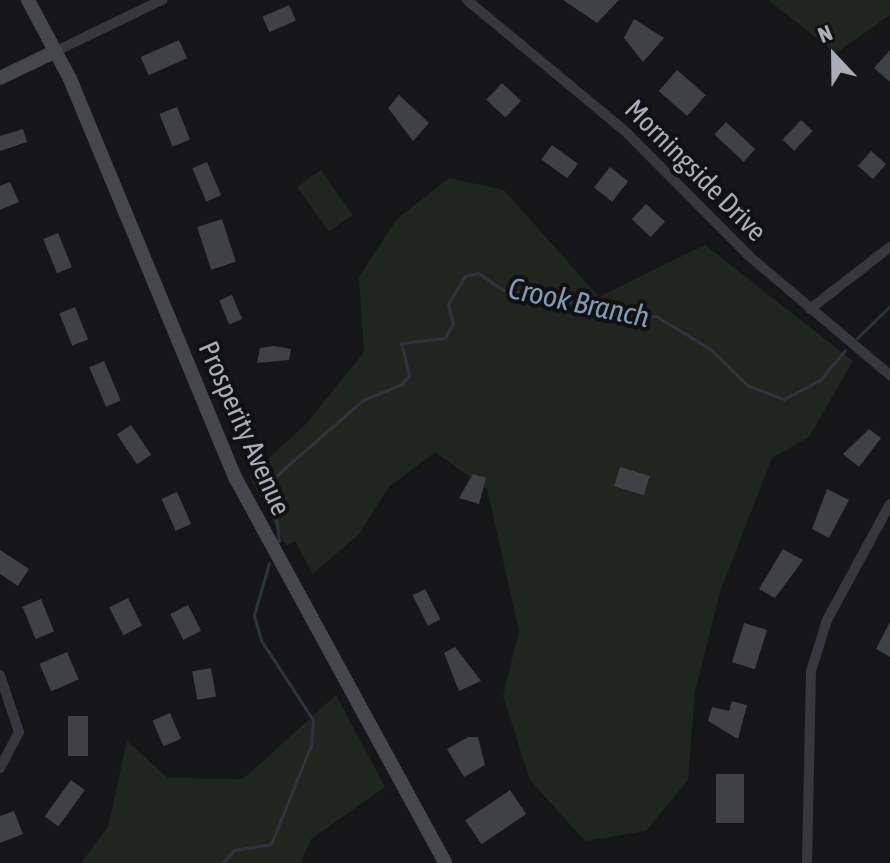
<!DOCTYPE html>
<style>
body{margin:0}
#map{position:relative;width:890px;height:863px;overflow:hidden;background:#161618;font-family:"Asap Condensed",sans-serif}
div>[style]{position:absolute}
[style*='--x']{left:calc(var(--x)*1px);top:calc(var(--y)*1px);width:calc(var(--w)*1px);rotate:calc(var(--a)*1deg)}
.green>*{inset:0;background:#1e261f;transform-origin:0 0}
.stream>*{height:3px;margin:-1.5px;padding:0 1.5px;transform-origin:1.5px;border-radius:1.5px;background:#2c353c}
.building>*{inset:0;background:#404145;transform-origin:0 0}
.street>*{height:10px;margin:-5px;padding:0 5px;transform-origin:5px;border-radius:5px;background:#37383d}
.secondary>*{height:14px;margin:-7px;padding:0 7px;transform-origin:7px;border-radius:7px;background:#45474d}
span{translate:-50% -50%;white-space:nowrap;text-align:center;line-height:1.15;-webkit-text-stroke:8px #111113;paint-order:stroke}
.street-label{font-size:28px;color:#a8adb8}
.water-label{font-size:30px;color:#7f9bb3;font-style:italic}
.north{position:absolute;left:794px;top:16px;width:80px;height:80px;-webkit-text-stroke:6px #111113;paint-order:stroke;rotate:338deg;font-size:22px;font-weight:700;line-height:32px;text-align:center;color:#a8adb8}
.north::after{content:'';display:block;margin:auto;width:28px;height:36px;background:#a8adb8;clip-path:polygon(50% 0,100% 100%,50% 72%,0 100%)}
</style>
<div id="map">
<div class="green">
<i style="clip-path:polygon(768px 0,890px 0,890px 15px,836px 53px)"></i>
<i style="left:321px;top:170px;width:55px;height:29px;rotate:55deg"></i>
<i style="clip-path:polygon(449px 178px,504px 190px,599px 297px,705px 245px,853px 361px,809px 437px,772px 458px,720px 592px,695px 692px,688px 780px,646px 831px,585px 841px,530px 780px,503px 696px,519px 631px,487px 489px,435px 452px,389px 487px,359px 534px,313px 574px,295px 541px,286px 546px,249px 476px,306px 424px,364px 352px,359px 277px,397px 219px)"></i>
<i style="clip-path:polygon(336px 695px,385px 787px,311px 839px,301px 863px,81px 863px,108px 827px,127px 741px,168px 778px,243px 779px)"></i>
</div>
<div class="stream">
<i style="--x:857;--y:338;--w:46;--a:-44.1"></i>
<i style="--x:279;--y:541;--w:62;--a:-97.5"></i>
<i style="--x:271;--y:480;--w:122;--a:-41"></i>
<i style="--x:363;--y:400;--w:42;--a:-22.3"></i>
<i style="--x:402;--y:384;--w:11;--a:-52"></i>
<i style="--x:409;--y:375;--w:33;--a:-104"></i>
<i style="--x:401;--y:343;--w:44;--a:-6.5"></i>
<i style="--x:445;--y:338;--w:17;--a:-62"></i>
<i style="--x:453;--y:323;--w:20;--a:-105"></i>
<i style="--x:448;--y:304;--w:33;--a:-59"></i>
<i style="--x:465;--y:276;--w:13;--a:-13"></i>
<i style="--x:478;--y:273;--w:34;--a:34"></i>
<i style="--x:506;--y:292;--w:37;--a:2"></i>
<i style="--x:543;--y:293;--w:72;--a:17.7"></i>
<i style="--x:612;--y:315;--w:44;--a:1.3"></i>
<i style="--x:656;--y:316;--w:63;--a:31.4"></i>
<i style="--x:710;--y:349;--w:52;--a:44.2"></i>
<i style="--x:747;--y:385;--w:40;--a:21"></i>
<i style="--x:784;--y:399;--w:41;--a:-27.8"></i>
<i style="--x:820;--y:380;--w:39;--a:-50"></i>
<i style="--x:222;--y:863;--w:18;--a:-47"></i>
<i style="--x:234;--y:850;--w:37;--a:-9"></i>
<i style="--x:271;--y:844;--w:107;--a:-68"></i>
<i style="--x:311;--y:745;--w:25;--a:-85"></i>
<i style="--x:313;--y:720;--w:95;--a:-123"></i>
<i style="--x:261;--y:640;--w:26;--a:-106"></i>
<i style="--x:254;--y:615;--w:54;--a:-73.9"></i>
</div>
<div class="building">
<i style="clip-path:polygon(563px 0,619px 0,597px 23px)"></i>
<i style="left:289px;top:5px;width:17px;height:29px;rotate:66deg"></i>
<i style="clip-path:polygon(634px 19px,664px 38px,643px 62px,624px 38px)"></i>
<i style="left:179px;top:40px;width:20px;height:42px;rotate:66deg"></i>
<i style="clip-path:polygon(890px 50px,890px 82px,874px 68px)"></i>
<i style="left:677px;top:70px;width:38px;height:28px;rotate:41deg"></i>
<i style="left:502px;top:83px;width:26px;height:23px;rotate:43deg"></i>
<i style="clip-path:polygon(399px 95px,429px 123px,413px 141px,388px 108px)"></i>
<i style="left:177px;top:107px;width:35px;height:19px;rotate:68deg"></i>
<i style="left:801px;top:120px;width:16px;height:27px;rotate:43deg"></i>
<i style="left:726px;top:122px;width:40px;height:17px;rotate:43deg"></i>
<i style="clip-path:polygon(23px 129px,27px 142px,0 151px,0 136px)"></i>
<i style="left:552px;top:145px;width:32px;height:18px;rotate:36deg"></i>
<i style="left:871px;top:151px;width:20px;height:20px;rotate:41deg"></i>
<i style="left:207px;top:162px;width:36px;height:16px;rotate:67deg"></i>
<i style="left:610px;top:167px;width:23px;height:26px;rotate:38deg"></i>
<i style="clip-path:polygon(10px 182px,19px 202px,0 210px,0 186px)"></i>
<i style="left:646px;top:204px;width:26px;height:21px;rotate:43deg"></i>
<i style="left:222px;top:219px;width:45px;height:26px;rotate:72deg"></i>
<i style="left:58px;top:233px;width:37px;height:16px;rotate:68deg"></i>
<i style="left:232px;top:295px;width:26px;height:14px;rotate:67deg"></i>
<i style="left:75px;top:307px;width:35px;height:17px;rotate:68deg"></i>
<i style="clip-path:polygon(274px 346px,291px 349px,289px 360px,257px 363px,260px 348px)"></i>
<i style="left:104px;top:361px;width:43px;height:16px;rotate:67deg"></i>
<i style="left:131px;top:425px;width:36px;height:17px;rotate:56deg"></i>
<i style="clip-path:polygon(869px 429px,881px 438px,859px 467px,843px 454px)"></i>
<i style="left:620px;top:467px;width:31px;height:20px;rotate:17deg"></i>
<i style="clip-path:polygon(473px 474px,486px 478px,479px 504px,459px 498px)"></i>
<i style="clip-path:polygon(827px 489px,849px 500px,829px 538px,812px 529px)"></i>
<i style="left:177px;top:492px;width:35px;height:17px;rotate:66deg"></i>
<i style="clip-path:polygon(783px 549px,803px 560px,775px 598px,759px 589px)"></i>
<i style="clip-path:polygon(0 550px,29px 569px,18px 586px,0 574px)"></i>
<i style="left:425px;top:589px;width:34px;height:14px;rotate:63deg"></i>
<i style="left:128px;top:598px;width:31px;height:21px;rotate:63deg"></i>
<i style="left:41px;top:599px;width:35px;height:20px;rotate:68deg"></i>
<i style="left:188px;top:605px;width:29px;height:20px;rotate:63deg"></i>
<i style="clip-path:polygon(890px 622px,890px 657px,876px 649px)"></i>
<i style="left:744px;top:623px;width:24px;height:41px;rotate:17deg"></i>
<i style="clip-path:polygon(455px 647px,481px 681px,459px 691px,444px 653px)"></i>
<i style="left:67px;top:652px;width:30px;height:30px;rotate:67deg"></i>
<i style="left:211px;top:668px;width:29px;height:19px;rotate:80deg"></i>
<i style="clip-path:polygon(732px 701px,747px 705px,738px 739px,708px 721px,712px 707px,729px 711px)"></i>
<i style="left:170px;top:713px;width:28px;height:19px;rotate:67deg"></i>
<i style="left:68px;top:716px;width:20px;height:40px"></i>
<i style="clip-path:polygon(468px 737px,478px 737px,485px 765px,464px 777px,447px 749px)"></i>
<i style="left:716px;top:774px;width:28px;height:49px"></i>
<i style="left:71px;top:780px;width:17px;height:45px;rotate:36deg"></i>
<i style="left:510px;top:790px;width:29px;height:54px;rotate:56deg"></i>
<i style="clip-path:polygon(14px 811px,23px 834px,0 843px,0 816px)"></i>
</div>
<div class="street">
<i style="--x:467;--y:0;--w:205;--a:39.7"></i>
<i style="--x:625;--y:131;--w:176;--a:45.2"></i>
<i style="--x:749;--y:256;--w:185;--a:40.2"></i>
<i style="--x:56;--y:51;--w:118;--a:-25.7"></i>
<i style="--x:810;--y:309;--w:101;--a:-37.8"></i>
<i style="--x:0;--y:675;--w:60;--a:71.6"></i>
<i style="--x:19;--y:732;--w:41;--a:117.8"></i>
<i style="--x:807;--y:863;--w:192;--a:-88.8"></i>
<i style="--x:811;--y:671;--w:53;--a:-72.6"></i>
<i style="--x:827;--y:620;--w:132;--a:-61.5"></i>
</div>
<div class="secondary">
<i style="--x:28;--y:0;--w:89;--a:62"></i>
<i style="--x:70;--y:79;--w:433;--a:67.5"></i>
<i style="--x:236;--y:479;--w:437;--a:61.4"></i>
<i style="--x:0;--y:78;--w:62;--a:-25.7"></i>
</div>
<div class="street-label">
<span style="left:696px;top:170px;rotate:45deg">Morningside Drive</span>
<span style="left:245px;top:428px;rotate:66deg">Prosperity Avenue</span>
</div>
<div class="water-label">
<span style="left:579px;top:302px;rotate:12deg">Crook Branch</span>
</div>
<div class="north">N</div>
</div>
